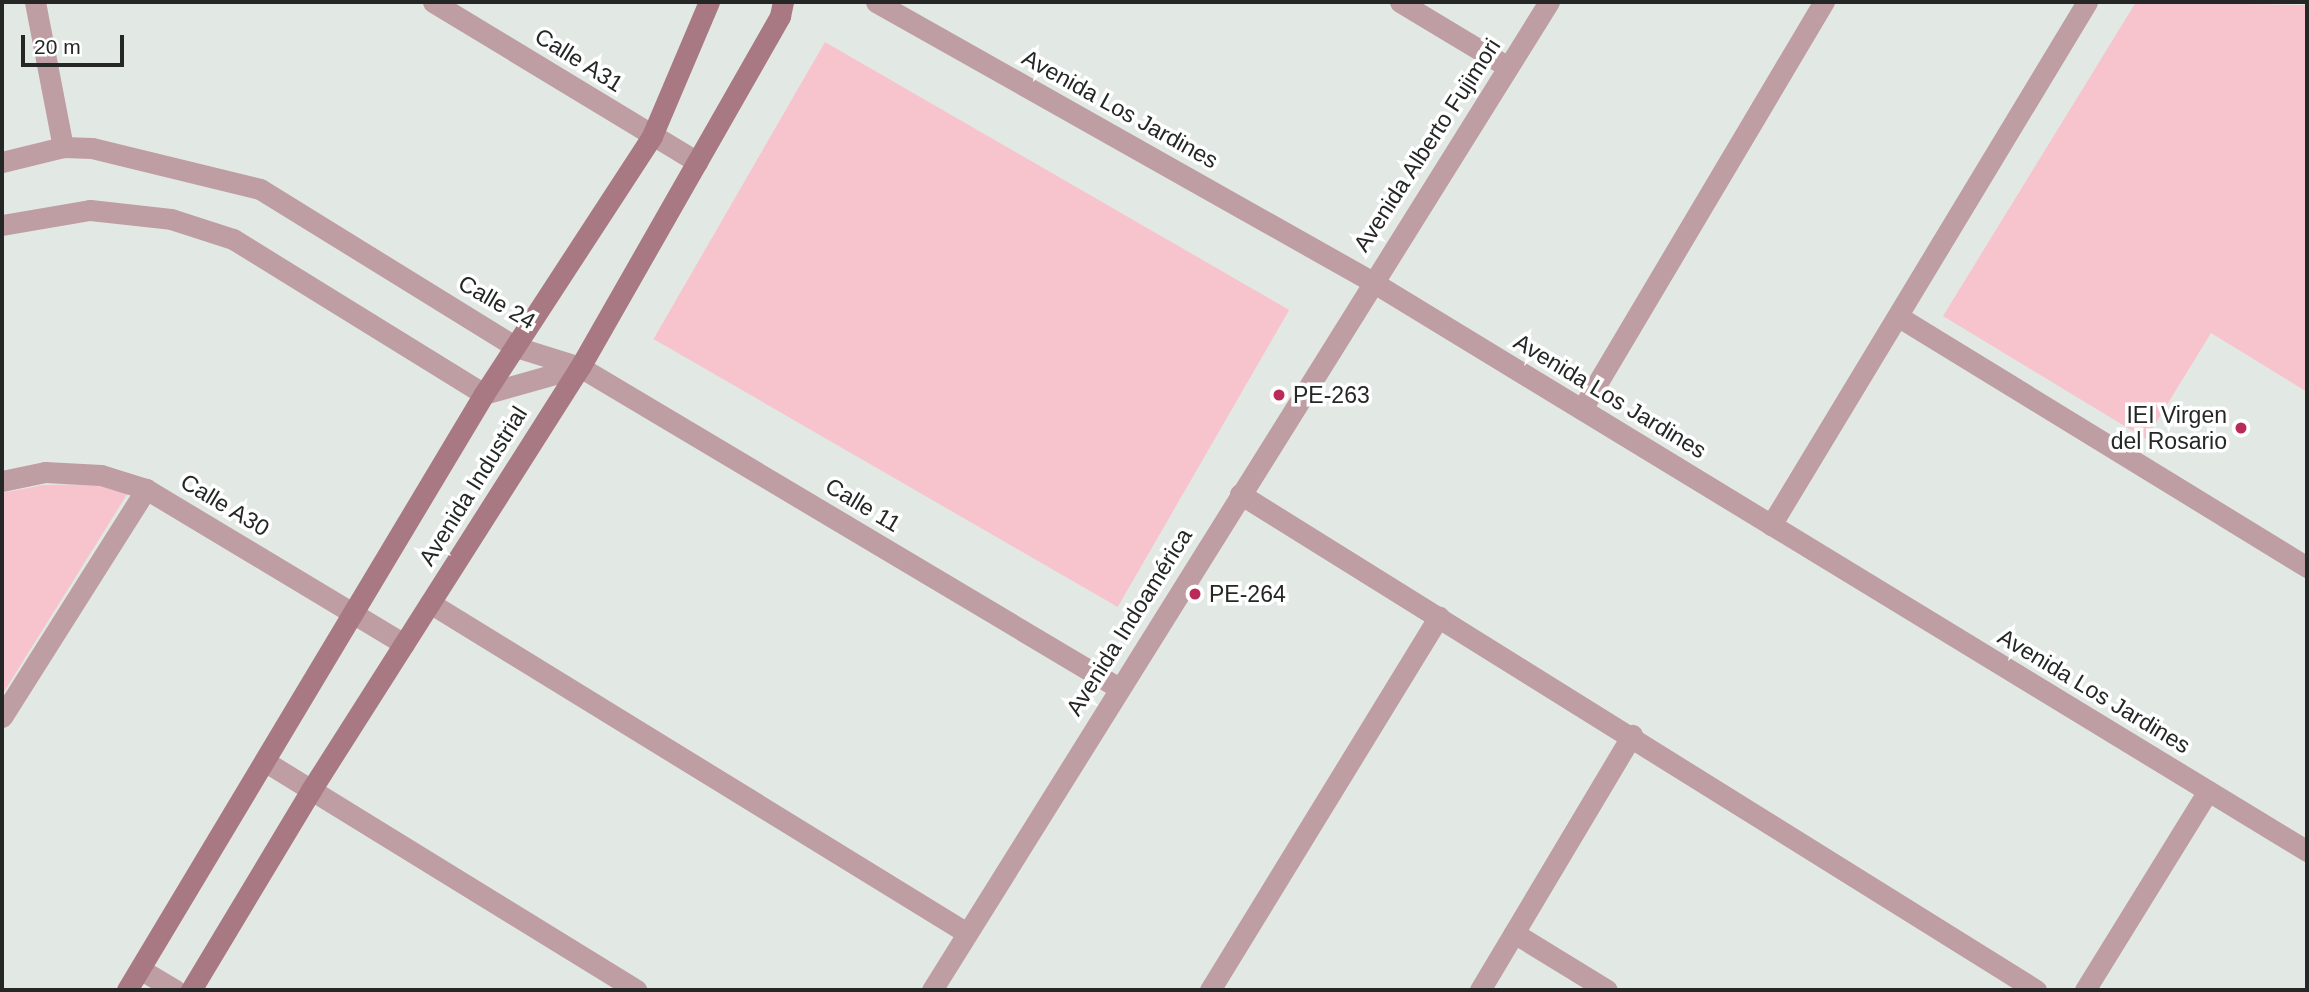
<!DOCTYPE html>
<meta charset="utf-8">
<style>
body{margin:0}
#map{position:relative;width:2309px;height:992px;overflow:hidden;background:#e2e9e5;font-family:Arial,sans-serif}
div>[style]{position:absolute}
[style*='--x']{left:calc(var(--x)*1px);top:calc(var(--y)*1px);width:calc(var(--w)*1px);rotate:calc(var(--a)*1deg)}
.green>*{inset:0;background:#f7c4cd;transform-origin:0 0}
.street>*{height:21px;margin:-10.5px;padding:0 10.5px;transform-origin:10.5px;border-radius:10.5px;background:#be9da3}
.secondary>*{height:21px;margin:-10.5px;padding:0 10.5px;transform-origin:10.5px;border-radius:10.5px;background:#a87982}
.dots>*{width:19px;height:19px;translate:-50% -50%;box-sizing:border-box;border:4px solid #fff;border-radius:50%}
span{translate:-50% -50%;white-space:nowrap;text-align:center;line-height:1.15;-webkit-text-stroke:7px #fff;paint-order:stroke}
.street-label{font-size:23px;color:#242725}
.poi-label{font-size:23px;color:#242725}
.left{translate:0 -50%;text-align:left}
.right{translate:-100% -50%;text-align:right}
.frame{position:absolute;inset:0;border:4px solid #242725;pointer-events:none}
.scale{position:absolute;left:21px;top:35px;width:103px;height:32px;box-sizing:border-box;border:4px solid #242725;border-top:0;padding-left:9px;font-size:21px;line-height:24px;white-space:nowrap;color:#242725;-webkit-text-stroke:5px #fff;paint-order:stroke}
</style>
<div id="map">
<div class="green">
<i style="clip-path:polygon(2136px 2px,2307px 5px,2307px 392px,2211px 333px,2146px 439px,1943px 316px)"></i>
<i style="left:825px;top:42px;width:536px;height:343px;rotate:30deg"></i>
<i style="clip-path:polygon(100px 484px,128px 493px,2px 695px,2px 493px,43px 485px)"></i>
</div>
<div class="street">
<i style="--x:35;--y:2;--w:148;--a:79.1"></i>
<i style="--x:433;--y:2;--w:309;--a:31.2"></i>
<i style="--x:876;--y:2;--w:568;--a:29.41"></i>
<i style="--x:1371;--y:281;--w:1096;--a:31.34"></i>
<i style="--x:1400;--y:2;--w:126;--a:31"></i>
<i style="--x:2;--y:162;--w:63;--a:-13.8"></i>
<i style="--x:63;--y:147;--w:29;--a:2"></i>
<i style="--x:92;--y:148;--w:173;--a:13.7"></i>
<i style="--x:260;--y:189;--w:301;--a:31.7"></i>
<i style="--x:516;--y:347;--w:67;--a:17.4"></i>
<i style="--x:580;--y:367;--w:627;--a:30.78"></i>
<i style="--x:2;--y:225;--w:89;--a:-9.7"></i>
<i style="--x:90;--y:210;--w:81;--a:6.3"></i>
<i style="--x:171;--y:219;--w:65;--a:17.9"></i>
<i style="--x:233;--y:239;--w:295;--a:31.7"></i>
<i style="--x:484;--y:394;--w:100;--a:-15.7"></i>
<i style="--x:1899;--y:317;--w:479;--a:31.5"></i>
<i style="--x:1582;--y:409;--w:474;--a:-59.3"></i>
<i style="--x:2;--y:481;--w:44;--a:-11.8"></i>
<i style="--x:45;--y:472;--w:56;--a:3.1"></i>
<i style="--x:101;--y:475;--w:47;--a:17.3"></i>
<i style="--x:146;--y:489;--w:301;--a:31"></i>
<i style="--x:1240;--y:494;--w:938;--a:31.93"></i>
<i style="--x:1771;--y:525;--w:611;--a:-58.86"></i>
<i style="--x:430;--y:603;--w:630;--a:31.57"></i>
<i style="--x:2;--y:717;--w:270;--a:-57.7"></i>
<i style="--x:266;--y:762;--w:435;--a:31.6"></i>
<i style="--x:1514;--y:933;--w:109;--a:31.5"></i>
<i style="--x:140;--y:969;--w:41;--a:31"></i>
<i style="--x:932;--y:990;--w:1165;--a:-58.02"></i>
<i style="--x:1210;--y:990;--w:438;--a:-58.5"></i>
<i style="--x:1480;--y:990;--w:297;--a:-59.2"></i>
<i style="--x:2085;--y:990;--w:234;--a:-58.3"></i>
</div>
<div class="secondary">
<i style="--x:127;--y:990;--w:695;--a:-59.08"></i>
<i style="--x:484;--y:394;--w:308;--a:-56.9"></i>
<i style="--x:652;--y:136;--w:146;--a:-67"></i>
<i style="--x:191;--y:990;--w:233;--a:-59"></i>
<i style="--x:311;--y:790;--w:501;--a:-57.55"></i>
<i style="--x:580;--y:367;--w:404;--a:-60.3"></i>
<i style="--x:780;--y:16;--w:14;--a:-78"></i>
</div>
<div class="dots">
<i style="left:1279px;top:395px;background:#b92b5a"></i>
<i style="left:2241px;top:428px;background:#b92b5a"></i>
<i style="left:1195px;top:594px;background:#b92b5a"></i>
</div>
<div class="street-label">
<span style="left:579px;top:60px;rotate:32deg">Calle A31</span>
<span style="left:1120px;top:109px;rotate:29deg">Avenida Los Jardines</span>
<span style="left:1427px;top:145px;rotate:-57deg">Avenida Alberto Fujimori</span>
<span style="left:497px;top:302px;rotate:30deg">Calle 24</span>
<span style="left:1610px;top:396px;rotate:31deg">Avenida Los Jardines</span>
<span style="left:473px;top:486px;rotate:-58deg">Avenida Industrial</span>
<span style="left:225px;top:505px;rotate:31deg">Calle A30</span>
<span style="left:863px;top:505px;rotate:31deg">Calle 11</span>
<span style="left:1129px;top:622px;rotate:-58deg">Avenida Indoamérica</span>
<span style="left:2094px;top:691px;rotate:31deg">Avenida Los Jardines</span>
</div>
<div class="poi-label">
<span class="left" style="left:1293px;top:395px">PE-263</span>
<span class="right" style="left:2227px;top:428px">IEI Virgen<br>del Rosario</span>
<span class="left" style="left:1209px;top:594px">PE-264</span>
</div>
<div class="frame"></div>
<div class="scale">20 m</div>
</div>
